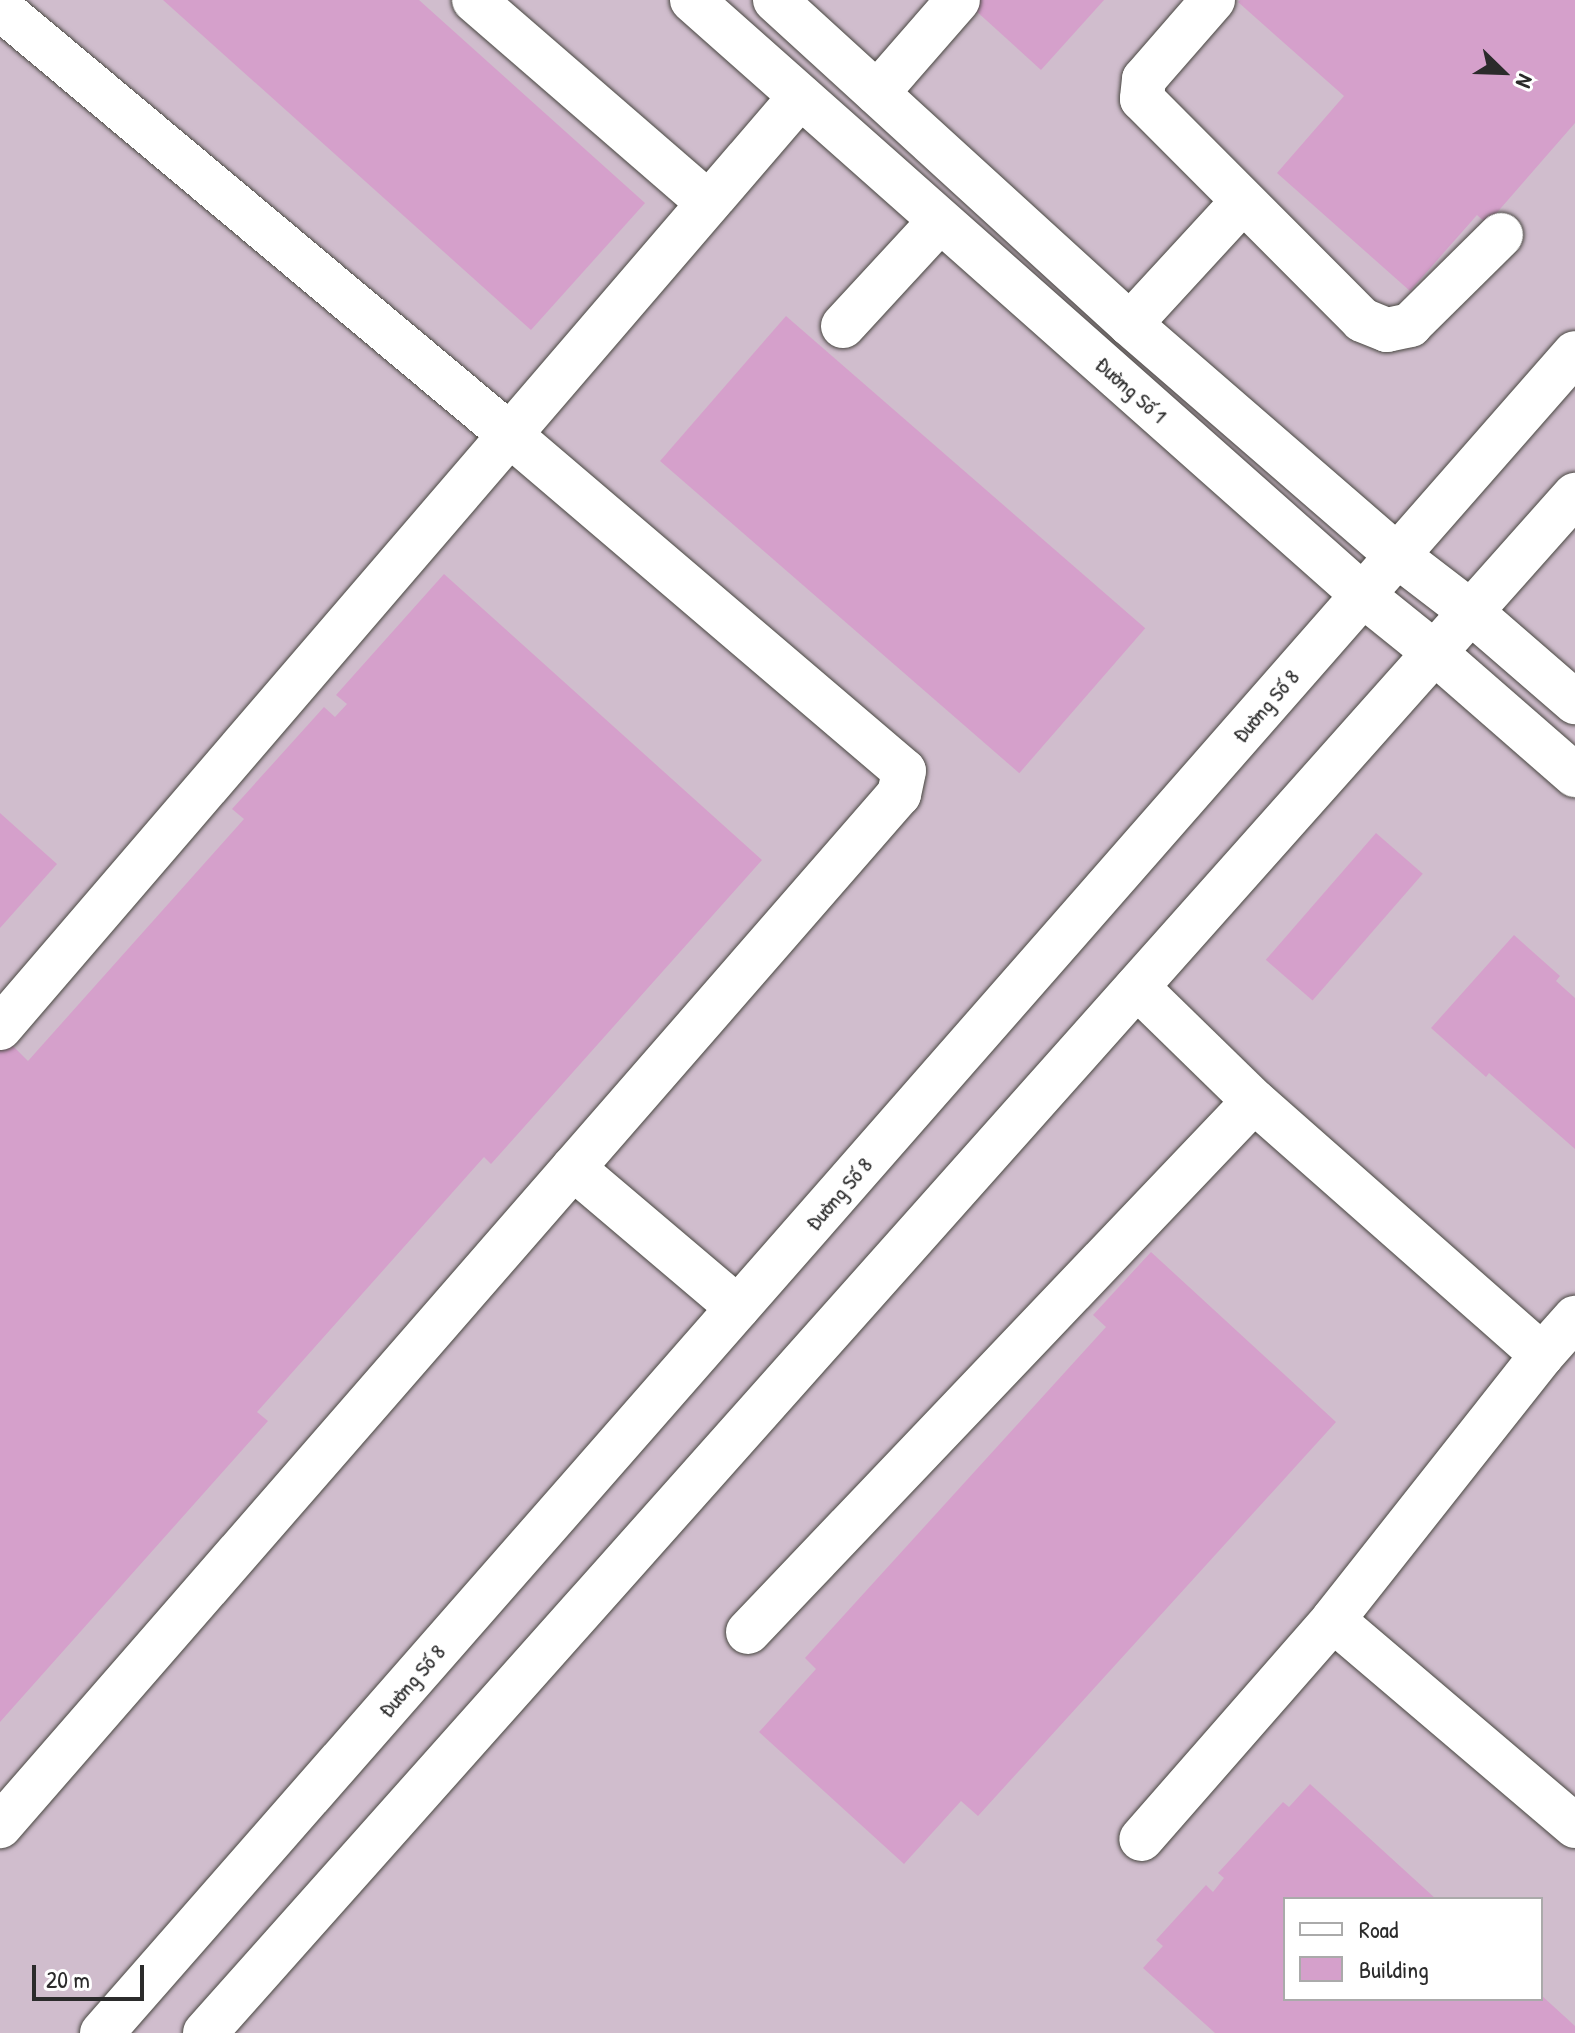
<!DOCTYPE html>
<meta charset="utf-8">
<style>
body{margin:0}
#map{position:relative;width:1575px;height:2033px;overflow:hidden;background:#e7dfba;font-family:"Patrick Hand",sans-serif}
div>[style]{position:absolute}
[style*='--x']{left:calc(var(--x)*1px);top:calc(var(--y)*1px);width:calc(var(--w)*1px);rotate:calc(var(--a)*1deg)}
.industrial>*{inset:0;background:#d0bdcd}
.building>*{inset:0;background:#d5a0cb;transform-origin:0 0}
.roads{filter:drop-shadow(0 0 2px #474640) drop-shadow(0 0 2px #474640)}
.minor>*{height:44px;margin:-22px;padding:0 22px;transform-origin:22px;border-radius:22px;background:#fff}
span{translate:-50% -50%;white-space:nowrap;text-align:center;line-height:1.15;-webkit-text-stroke:8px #fff;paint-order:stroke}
.street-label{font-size:22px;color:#2b2b2b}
.legend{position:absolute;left:1283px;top:1897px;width:260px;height:104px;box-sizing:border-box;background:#fff;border:2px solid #aaa;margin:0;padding:10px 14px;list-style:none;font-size:24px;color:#2b2b2b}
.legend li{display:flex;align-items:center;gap:16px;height:40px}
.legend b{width:40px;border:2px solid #aaa}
.north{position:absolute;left:1463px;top:32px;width:80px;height:80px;-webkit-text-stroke:6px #fff;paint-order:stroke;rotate:113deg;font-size:22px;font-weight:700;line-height:32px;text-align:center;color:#2b2b2b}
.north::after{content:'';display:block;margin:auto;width:28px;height:36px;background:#2b2b2b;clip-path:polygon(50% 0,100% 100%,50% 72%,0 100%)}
.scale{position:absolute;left:32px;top:1965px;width:112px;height:36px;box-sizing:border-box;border:4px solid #2b2b2b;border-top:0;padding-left:10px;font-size:24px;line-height:28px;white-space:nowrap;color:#2b2b2b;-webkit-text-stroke:6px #fff;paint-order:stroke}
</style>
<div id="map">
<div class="industrial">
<i style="clip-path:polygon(evenodd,0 0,1575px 0,1575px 2033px,0 2033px,0 0,1285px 1899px,1541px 1899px,1541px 1999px,1285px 1999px,1285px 1899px)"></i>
</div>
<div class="building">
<i style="clip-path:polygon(163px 0,419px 0,645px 203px,531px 330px)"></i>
<i style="clip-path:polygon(964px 0,1104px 0,1041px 70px)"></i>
<i style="clip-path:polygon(1240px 0,1575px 0,1575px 123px,1487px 224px,1477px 215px,1410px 291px,1277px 173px,1344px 96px,1238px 2px)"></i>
<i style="left:786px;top:316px;width:476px;height:192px;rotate:41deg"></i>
<i style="clip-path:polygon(444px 574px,762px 860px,491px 1164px,484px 1157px,257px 1412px,268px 1421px,0 1722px,0 1033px,28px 1061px,244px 819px,232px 809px,324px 707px,335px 717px,347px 704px,336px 695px)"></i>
<i style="clip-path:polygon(0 813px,57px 864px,0 928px)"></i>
<i style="left:1376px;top:833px;width:62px;height:168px;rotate:41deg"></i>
<i style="clip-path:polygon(1514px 935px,1560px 976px,1556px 981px,1575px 998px,1575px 1149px,1489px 1073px,1486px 1077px,1431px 1028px)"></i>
<i style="clip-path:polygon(1151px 1252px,1336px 1422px,978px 1816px,961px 1801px,904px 1864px,759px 1732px,816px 1669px,805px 1658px,1106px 1327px,1093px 1315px)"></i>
<i style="clip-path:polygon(1310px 1784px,1436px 1899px,1285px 1899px,1285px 1999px,1541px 1999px,1541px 1995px,1575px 2026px,1575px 2033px,1215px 2033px,1143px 1968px,1163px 1946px,1156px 1940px,1206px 1885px,1213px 1892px,1224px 1878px,1218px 1873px,1283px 1802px,1289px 1807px)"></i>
</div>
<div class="roads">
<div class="minor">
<i style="--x:474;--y:0;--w:310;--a:40.9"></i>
<i style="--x:692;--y:0;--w:898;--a:41.57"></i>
<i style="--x:1364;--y:596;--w:91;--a:38.8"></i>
<i style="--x:1435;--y:653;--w:186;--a:41.1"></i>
<i style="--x:775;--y:0;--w:481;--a:42.4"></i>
<i style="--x:1130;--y:324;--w:354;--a:40.9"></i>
<i style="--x:1398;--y:556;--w:92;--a:37.5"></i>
<i style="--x:1471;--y:612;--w:138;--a:40.9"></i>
<i style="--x:1213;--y:0;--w:105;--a:131.1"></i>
<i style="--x:1144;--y:79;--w:20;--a:96"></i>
<i style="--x:1142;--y:99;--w:312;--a:45.1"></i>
<i style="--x:1362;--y:320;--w:27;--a:22"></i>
<i style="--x:1387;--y:330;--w:24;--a:-12"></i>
<i style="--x:1410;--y:325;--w:128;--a:-44.7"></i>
<i style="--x:0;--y:8;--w:664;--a:39.93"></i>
<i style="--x:509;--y:434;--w:519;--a:40.47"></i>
<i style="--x:904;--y:771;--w:24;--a:102"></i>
<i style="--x:899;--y:794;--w:1369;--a:131.06"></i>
<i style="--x:877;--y:93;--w:123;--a:-48.9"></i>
<i style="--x:1130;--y:324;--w:167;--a:-47.4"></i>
<i style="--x:843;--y:326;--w:143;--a:-47.3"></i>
<i style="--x:1137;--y:987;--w:163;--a:44.3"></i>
<i style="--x:1254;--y:1101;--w:384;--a:41.4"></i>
<i style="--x:1542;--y:1355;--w:337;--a:128.3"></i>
<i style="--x:1333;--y:1620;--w:291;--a:131.2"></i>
<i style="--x:0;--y:1028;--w:1228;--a:-49.33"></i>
<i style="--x:573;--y:1168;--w:216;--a:40.3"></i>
<i style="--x:1542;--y:1355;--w:50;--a:-48.3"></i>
<i style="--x:1333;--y:1620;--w:318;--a:40.4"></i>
<i style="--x:748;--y:1632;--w:733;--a:-46.38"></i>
<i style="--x:102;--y:2033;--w:2234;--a:-48.76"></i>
<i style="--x:205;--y:2033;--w:2060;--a:-48.31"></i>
</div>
</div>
<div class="street-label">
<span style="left:1131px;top:390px;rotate:42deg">Đường Số 1</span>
<span style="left:1266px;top:706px;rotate:-49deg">Đường Số 8</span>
<span style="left:839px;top:1194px;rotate:-49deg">Đường Số 8</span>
<span style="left:412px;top:1681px;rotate:-49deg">Đường Số 8</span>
</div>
<ul class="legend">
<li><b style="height:10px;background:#fff"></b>Road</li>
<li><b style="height:22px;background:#d5a0cb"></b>Building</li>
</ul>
<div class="north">N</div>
<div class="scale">20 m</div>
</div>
